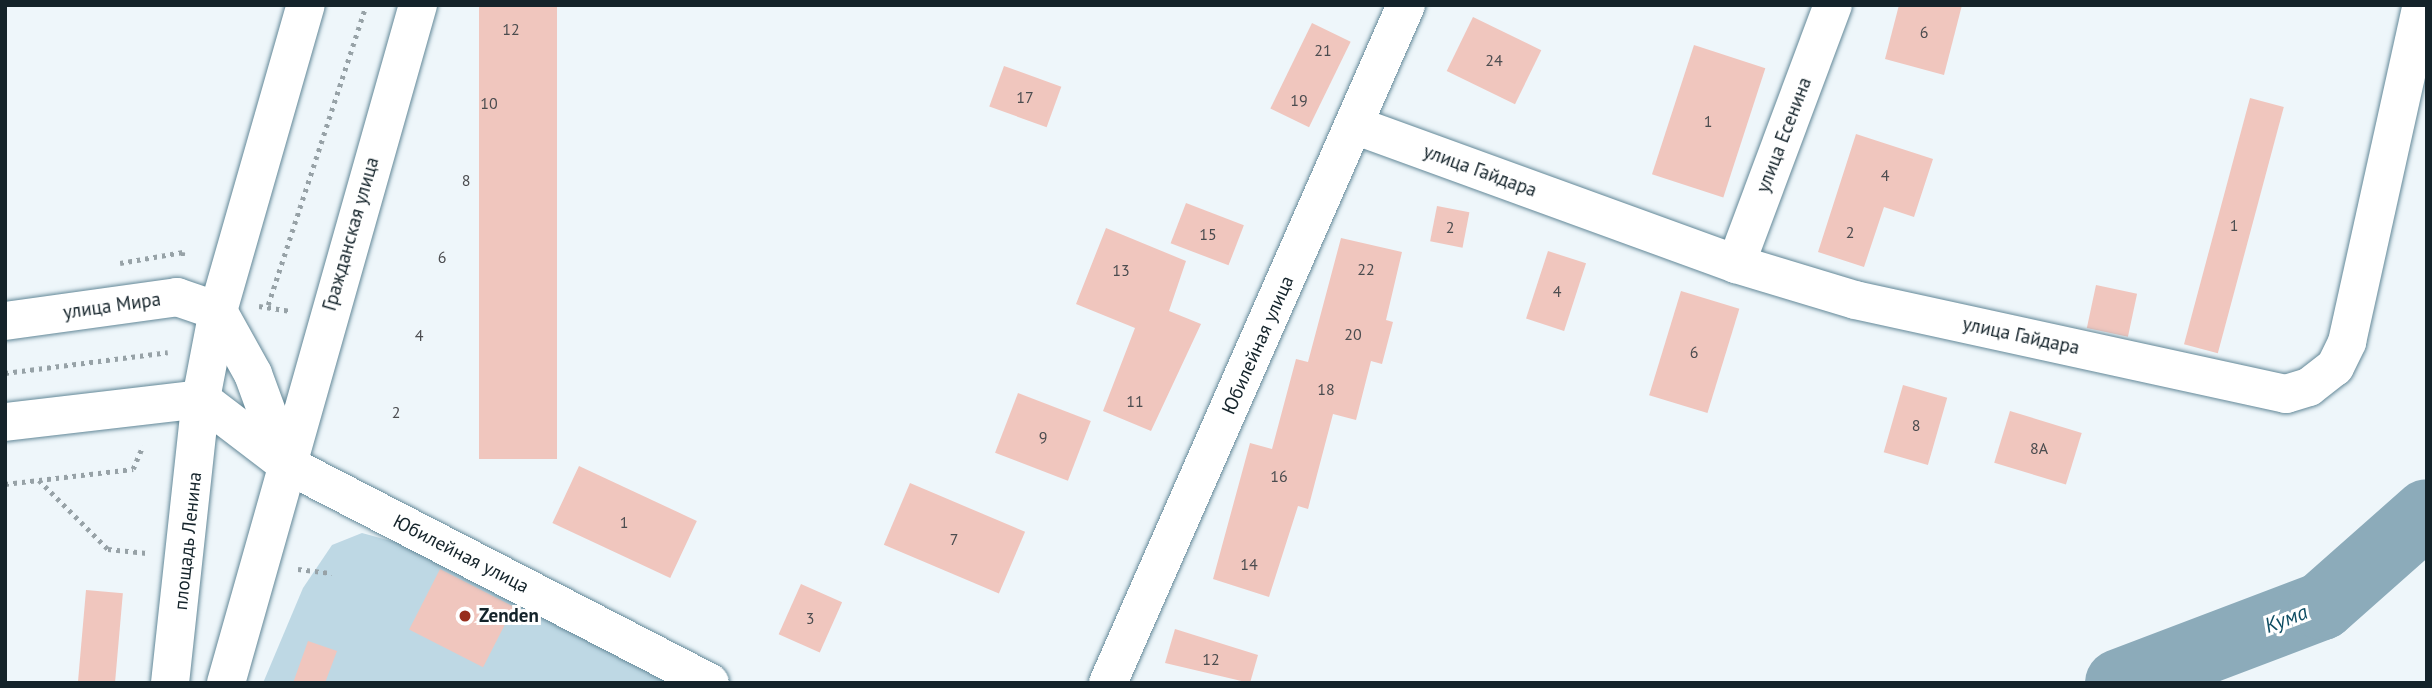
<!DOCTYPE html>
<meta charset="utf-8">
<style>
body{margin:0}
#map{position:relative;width:2432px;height:688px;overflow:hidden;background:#eef6fa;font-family:"PT Sans",sans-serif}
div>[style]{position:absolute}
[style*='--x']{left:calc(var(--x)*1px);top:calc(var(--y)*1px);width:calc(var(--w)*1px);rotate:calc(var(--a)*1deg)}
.green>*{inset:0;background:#bed8e4}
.river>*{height:68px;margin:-34px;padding:0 34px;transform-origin:34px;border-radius:34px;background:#8cabba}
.building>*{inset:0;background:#f0c6be;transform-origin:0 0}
.path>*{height:4.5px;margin-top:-2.25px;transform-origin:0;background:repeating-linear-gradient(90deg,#97a2a7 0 3.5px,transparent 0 8.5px)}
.roads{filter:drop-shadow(0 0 2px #638898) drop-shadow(0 0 2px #638898)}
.street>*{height:38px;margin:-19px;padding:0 19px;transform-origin:19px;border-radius:19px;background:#fff}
.secondary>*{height:38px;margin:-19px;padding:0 19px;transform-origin:19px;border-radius:19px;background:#fff}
.dots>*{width:19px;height:19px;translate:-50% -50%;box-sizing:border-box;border:4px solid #fff;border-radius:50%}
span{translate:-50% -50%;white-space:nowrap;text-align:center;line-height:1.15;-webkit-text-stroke:6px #fff;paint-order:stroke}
.number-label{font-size:16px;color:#4b4c4f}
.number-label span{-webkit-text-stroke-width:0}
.street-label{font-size:19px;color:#14232a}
.poi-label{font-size:19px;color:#14232a;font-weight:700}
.left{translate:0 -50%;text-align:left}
.water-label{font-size:21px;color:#0e4d63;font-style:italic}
.frame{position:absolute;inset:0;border:7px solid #14232a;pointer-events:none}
</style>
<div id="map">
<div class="green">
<i style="clip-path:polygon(362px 533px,420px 549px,686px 683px,263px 683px,303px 588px,332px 545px)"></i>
</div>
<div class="river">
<i style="--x:2119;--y:683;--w:217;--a:-20.8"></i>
<i style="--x:2322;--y:606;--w:140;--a:-41.5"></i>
</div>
<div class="building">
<i style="left:479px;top:5px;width:78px;height:454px"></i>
<i style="clip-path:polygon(1899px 5px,1962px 5px,1944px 75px,1885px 59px)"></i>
<i style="left:1473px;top:17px;width:76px;height:60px;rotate:26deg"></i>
<i style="left:1312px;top:23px;width:43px;height:95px;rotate:26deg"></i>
<i style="left:1694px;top:45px;width:75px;height:136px;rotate:18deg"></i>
<i style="left:1004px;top:66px;width:61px;height:43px;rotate:20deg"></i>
<i style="left:2250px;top:98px;width:35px;height:255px;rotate:15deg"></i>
<i style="clip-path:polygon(1856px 134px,1933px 159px,1914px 217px,1884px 207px,1864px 267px,1818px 252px)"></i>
<i style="left:1186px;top:203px;width:62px;height:43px;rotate:21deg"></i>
<i style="left:1437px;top:206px;width:33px;height:36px;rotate:11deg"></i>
<i style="clip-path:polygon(1106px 228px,1186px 261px,1169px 311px,1201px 324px,1151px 431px,1103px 411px,1135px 328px,1076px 304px)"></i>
<i style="clip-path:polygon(1341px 238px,1402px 252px,1386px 320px,1393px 322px,1382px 364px,1371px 361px,1356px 420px,1333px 414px,1308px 509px,1298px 506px,1269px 597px,1213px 579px,1250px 443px,1272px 449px,1296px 359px,1308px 362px)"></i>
<i style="left:1548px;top:251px;width:40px;height:71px;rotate:18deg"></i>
<i style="left:2096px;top:285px;width:42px;height:44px;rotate:12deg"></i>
<i style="left:1681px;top:291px;width:61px;height:109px;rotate:17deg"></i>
<i style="left:1903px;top:385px;width:46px;height:70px;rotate:16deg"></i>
<i style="left:1018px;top:393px;width:78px;height:64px;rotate:21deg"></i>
<i style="left:2010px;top:411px;width:75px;height:54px;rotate:17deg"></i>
<i style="left:579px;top:466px;width:130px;height:63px;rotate:25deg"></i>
<i style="left:910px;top:483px;width:125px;height:67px;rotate:23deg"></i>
<i style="left:440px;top:569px;width:83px;height:68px;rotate:27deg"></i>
<i style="left:801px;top:584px;width:45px;height:55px;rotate:24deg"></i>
<i style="left:86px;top:590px;width:37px;height:93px;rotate:5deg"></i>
<i style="clip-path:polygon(1175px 629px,1258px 655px,1250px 683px,1165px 663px)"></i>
<i style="clip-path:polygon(308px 641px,337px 651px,325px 683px,293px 683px)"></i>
</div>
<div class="path">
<i style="--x:120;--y:263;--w:64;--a:-9.9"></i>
<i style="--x:183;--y:252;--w:8;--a:97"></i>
<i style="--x:268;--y:305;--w:316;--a:-71.9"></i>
<i style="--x:259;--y:306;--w:32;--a:9"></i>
<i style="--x:5;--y:373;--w:164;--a:-7.3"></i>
<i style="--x:39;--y:480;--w:98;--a:45"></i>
<i style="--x:108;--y:549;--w:39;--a:6"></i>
<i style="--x:5;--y:484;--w:129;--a:-6.7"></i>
<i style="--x:133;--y:469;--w:25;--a:-67"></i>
<i style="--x:298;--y:569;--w:34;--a:7"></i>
</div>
<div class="roads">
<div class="street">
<i style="--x:1354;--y:125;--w:407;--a:20"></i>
<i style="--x:1736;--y:264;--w:124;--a:16.8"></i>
<i style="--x:1855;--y:300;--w:441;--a:12.3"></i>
<i style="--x:2286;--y:394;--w:24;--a:-17"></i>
<i style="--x:2309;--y:387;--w:33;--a:-38"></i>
<i style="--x:2335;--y:367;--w:28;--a:-64"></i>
<i style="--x:2347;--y:342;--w:345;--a:-77.5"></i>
<i style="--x:1736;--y:264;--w:277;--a:-69.5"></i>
<i style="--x:5;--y:321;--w:174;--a:-7.9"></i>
<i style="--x:177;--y:297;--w:43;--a:18.9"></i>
<i style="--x:218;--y:311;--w:72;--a:60.9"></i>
<i style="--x:253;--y:374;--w:96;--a:69.9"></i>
<i style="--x:5;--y:422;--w:197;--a:-6.7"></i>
<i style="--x:201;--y:399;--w:107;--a:37.4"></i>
<i style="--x:286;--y:464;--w:477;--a:27.3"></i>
<i style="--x:1108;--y:683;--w:741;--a:-66.27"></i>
</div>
<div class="secondary">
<i style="--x:170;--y:683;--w:286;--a:-83.8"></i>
<i style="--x:201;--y:399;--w:90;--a:-79.1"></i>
<i style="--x:218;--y:311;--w:318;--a:-74"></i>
<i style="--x:226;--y:683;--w:705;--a:-74.19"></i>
</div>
</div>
<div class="dots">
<i style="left:465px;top:616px;background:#972e1d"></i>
</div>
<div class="number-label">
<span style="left:511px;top:29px">12</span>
<span style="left:1924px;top:32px">6</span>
<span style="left:1323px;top:50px">21</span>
<span style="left:1494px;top:60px">24</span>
<span style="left:1025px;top:97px">17</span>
<span style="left:1299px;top:100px">19</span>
<span style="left:489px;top:103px">10</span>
<span style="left:1708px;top:121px">1</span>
<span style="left:1885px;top:175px">4</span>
<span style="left:466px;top:180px">8</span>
<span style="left:2234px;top:225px">1</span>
<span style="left:1450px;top:227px">2</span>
<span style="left:1850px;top:232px">2</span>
<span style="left:1208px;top:234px">15</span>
<span style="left:442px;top:257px">6</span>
<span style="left:1366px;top:269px">22</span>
<span style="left:1121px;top:270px">13</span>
<span style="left:1557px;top:291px">4</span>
<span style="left:1353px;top:334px">20</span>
<span style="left:419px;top:335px">4</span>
<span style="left:1694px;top:352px">6</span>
<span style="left:1326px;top:389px">18</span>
<span style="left:1135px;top:401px">11</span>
<span style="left:396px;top:412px">2</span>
<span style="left:1916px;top:425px">8</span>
<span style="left:1043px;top:437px">9</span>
<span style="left:2039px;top:448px">8А</span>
<span style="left:1279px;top:476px">16</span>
<span style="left:624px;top:522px">1</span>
<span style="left:954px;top:539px">7</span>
<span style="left:1249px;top:564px">14</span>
<span style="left:810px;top:618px">3</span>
<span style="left:1211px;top:659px">12</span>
</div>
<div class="street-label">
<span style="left:1784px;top:135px;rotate:-69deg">улица Есенина</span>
<span style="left:1480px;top:171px;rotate:20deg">улица Гайдара</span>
<span style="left:351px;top:234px;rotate:-74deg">Гражданская улица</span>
<span style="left:112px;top:306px;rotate:-8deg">улица Мира</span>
<span style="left:2021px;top:336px;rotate:12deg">улица Гайдара</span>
<span style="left:1258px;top:345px;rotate:-66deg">Юбилейная улица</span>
<span style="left:188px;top:541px;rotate:-84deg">площадь Ленина</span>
<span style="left:461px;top:554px;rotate:27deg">Юбилейная улица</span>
</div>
<div class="poi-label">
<span class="left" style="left:479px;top:616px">Zenden</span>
</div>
<div class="water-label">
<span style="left:2286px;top:619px;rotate:-21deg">Кума</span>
</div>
<div class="frame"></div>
</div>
